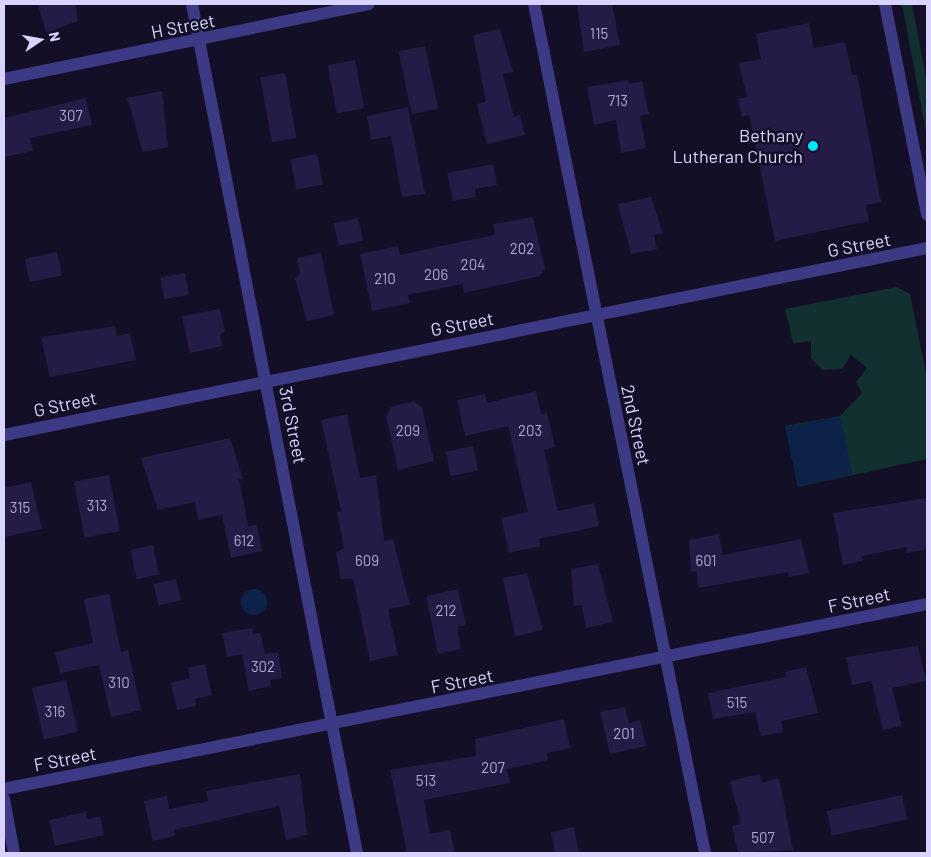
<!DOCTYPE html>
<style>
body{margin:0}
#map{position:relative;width:931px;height:857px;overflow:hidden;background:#130f26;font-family:Barlow,sans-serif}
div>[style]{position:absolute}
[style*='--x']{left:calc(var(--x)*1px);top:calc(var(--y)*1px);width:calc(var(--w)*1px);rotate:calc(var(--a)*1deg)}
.green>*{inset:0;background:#12302f}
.water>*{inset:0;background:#0c2248;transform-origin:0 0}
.round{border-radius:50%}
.building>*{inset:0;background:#241b47;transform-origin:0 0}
.minor>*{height:12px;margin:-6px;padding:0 6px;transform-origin:6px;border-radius:6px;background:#3d3a85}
.dots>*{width:14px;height:14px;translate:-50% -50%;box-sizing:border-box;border:2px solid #130f26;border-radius:50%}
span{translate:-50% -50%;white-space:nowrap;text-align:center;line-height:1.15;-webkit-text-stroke:5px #130f26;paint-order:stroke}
.number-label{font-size:15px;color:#aca6d1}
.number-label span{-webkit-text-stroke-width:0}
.street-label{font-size:18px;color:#d9d4ff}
.poi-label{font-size:18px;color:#d9d4ff}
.right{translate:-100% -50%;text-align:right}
.frame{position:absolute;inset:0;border:5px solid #d9d4ff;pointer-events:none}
.north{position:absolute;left:15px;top:15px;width:50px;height:50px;-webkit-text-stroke:4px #130f26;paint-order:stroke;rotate:78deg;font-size:14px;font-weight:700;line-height:20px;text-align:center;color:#d9d4ff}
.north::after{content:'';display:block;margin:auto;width:18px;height:22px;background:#d9d4ff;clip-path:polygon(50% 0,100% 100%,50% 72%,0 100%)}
</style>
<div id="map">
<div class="green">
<i style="clip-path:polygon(902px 4px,912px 4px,927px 83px,927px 137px)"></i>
<i style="clip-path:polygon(897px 287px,910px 294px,927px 379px,927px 459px,798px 487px,785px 426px,840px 416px,862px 393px,856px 382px,867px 368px,851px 355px,842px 369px,822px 370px,811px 358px,811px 341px,793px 343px,785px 309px)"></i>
</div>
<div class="water">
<i style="left:840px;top:416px;width:60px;height:56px;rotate:78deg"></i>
<i class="round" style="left:241px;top:589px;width:26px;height:26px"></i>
</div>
<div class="building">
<i style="clip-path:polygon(38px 4px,75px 4px,78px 21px,46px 33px)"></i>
<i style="clip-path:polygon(577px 4px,612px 4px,620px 45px,584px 52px)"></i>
<i style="clip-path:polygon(809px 23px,814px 48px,845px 42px,852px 75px,857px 74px,881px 202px,866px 205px,869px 221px,775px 241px,749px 115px,742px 117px,738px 99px,747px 97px,739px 63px,761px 59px,756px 34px)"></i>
<i style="clip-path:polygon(500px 29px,513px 72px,503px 74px,514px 117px,520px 115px,525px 135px,487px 144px,477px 104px,486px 102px,473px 35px)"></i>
<i style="left:425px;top:46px;width:64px;height:27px;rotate:78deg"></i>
<i style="left:355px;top:60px;width:49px;height:28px;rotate:79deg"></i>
<i style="left:285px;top:73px;width:66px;height:25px;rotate:80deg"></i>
<i style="clip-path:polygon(628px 80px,629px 84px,642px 81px,649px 114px,640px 116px,646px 148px,621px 153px,616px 120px,594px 125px,587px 87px)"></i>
<i style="clip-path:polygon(162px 91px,168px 147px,143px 152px,127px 98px)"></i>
<i style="clip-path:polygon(86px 98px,92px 125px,30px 138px,33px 151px,4px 157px,4px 118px)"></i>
<i style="clip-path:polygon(408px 107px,425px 194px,402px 197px,391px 136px,371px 140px,367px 116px)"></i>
<i style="left:317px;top:154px;width:31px;height:27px;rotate:79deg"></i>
<i style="clip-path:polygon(493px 164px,497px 185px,475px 189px,476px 197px,453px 201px,447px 173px)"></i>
<i style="clip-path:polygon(651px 197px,663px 234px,654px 235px,657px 249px,631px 254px,618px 204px)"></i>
<i style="clip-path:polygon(533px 217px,545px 269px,540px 276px,464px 293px,462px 284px,408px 295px,410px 303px,372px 311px,360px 254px,398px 246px,400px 255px,460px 242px,495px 235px,493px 224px)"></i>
<i style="left:358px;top:218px;width:23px;height:25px;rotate:77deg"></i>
<i style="left:57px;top:252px;width:24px;height:33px;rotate:78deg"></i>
<i style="clip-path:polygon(321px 253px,334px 315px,307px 321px,295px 279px,300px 273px,297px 258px)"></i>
<i style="left:185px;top:273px;width:22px;height:25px;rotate:80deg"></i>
<i style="clip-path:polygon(220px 309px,225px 331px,220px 335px,222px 346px,190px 353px,182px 316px)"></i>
<i style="clip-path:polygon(115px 326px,117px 336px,130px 333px,136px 360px,50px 377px,41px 337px)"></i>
<i style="clip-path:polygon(536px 391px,541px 414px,547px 413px,555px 447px,544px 450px,558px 511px,594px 503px,599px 526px,539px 539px,540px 546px,509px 553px,501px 518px,528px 512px,508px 426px,465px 436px,457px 400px,485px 394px,487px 403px)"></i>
<i style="clip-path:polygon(414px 401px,422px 408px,434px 461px,398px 470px,386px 417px,391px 407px)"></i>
<i style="clip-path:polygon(347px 414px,360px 478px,376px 475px,384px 541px,393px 539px,410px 605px,388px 609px,398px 655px,370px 661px,353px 579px,341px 579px,336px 553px,344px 548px,337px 512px,341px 511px,321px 420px)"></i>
<i style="clip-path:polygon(230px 438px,243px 479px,239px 479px,248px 526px,257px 525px,262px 551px,231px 558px,222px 515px,198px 520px,195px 502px,158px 510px,141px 458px)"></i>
<i style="left:473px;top:446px;width:25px;height:28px;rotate:78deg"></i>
<i style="left:109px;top:475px;width:57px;height:36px;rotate:79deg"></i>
<i style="clip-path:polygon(31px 482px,42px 529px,4px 537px,4px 488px)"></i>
<i style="clip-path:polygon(927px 498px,927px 549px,907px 553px,906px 547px,862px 556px,863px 561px,843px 565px,833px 513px)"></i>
<i style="clip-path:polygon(719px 534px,723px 555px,801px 539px,809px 573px,789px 577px,788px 572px,699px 588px,696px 571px,691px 572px,689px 540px)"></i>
<i style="left:153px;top:545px;width:30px;height:23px;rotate:78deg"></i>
<i style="clip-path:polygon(598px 564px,613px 622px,586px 628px,582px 605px,574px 606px,571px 569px)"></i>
<i style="clip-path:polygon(527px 573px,543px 630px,515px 636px,503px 578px)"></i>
<i style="left:176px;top:579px;width:22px;height:23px;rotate:77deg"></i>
<i style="clip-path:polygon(458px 589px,466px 625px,457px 627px,461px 649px,438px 654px,426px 596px)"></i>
<i style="clip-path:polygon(109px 594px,121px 652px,128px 650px,141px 710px,111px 717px,99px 665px,60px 673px,55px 652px,93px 643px,84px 599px)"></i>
<i style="clip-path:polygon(252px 628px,253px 634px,260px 633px,265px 654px,278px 652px,282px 678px,270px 680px,271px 686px,249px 691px,242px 654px,227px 657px,222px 633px)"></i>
<i style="clip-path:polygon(918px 646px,926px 681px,892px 688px,902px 726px,883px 730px,871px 681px,852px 685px,846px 657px)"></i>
<i style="clip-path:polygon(205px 664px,212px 695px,195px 699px,196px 706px,177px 710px,171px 683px,190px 678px,188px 668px)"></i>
<i style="clip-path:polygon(806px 667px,818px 713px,781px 721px,783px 732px,761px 736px,755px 712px,713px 719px,708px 693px,786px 677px,785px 672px)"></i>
<i style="left:66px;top:680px;width:53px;height:35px;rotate:77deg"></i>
<i style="clip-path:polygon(625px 707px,629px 723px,640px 720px,646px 746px,610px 754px,600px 712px)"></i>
<i style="clip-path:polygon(564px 719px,570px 748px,547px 753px,548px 760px,507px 769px,510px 783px,424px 800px,430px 834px,450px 830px,455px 853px,407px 853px,390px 770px,476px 756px,475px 739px)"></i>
<i style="clip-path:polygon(300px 774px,307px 835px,286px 840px,279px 806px,174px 830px,175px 836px,153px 841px,144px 801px,167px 796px,169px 809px,208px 801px,206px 791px)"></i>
<i style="clip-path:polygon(760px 774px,762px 783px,779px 778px,793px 850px,738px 853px,732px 826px,741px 824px,730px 781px)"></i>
<i style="left:902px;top:795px;width:25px;height:77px;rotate:78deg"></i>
<i style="clip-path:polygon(86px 812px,87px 819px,100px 816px,104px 835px,55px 846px,49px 820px)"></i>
<i style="clip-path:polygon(574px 827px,579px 853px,555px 853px,551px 832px)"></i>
</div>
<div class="minor">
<i style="--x:192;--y:4;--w:865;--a:79"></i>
<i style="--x:534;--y:4;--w:866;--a:78.61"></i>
<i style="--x:885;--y:4;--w:215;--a:78.7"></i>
<i style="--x:4;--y:79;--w:372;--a:-11.6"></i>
<i style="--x:4;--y:435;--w:942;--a:-11.45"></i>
<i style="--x:4;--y:789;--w:941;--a:-11.33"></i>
<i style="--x:4;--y:799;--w:55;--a:79.5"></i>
</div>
<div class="dots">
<i style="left:813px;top:146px;background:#00e5ff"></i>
</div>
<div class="number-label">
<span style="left:599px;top:34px">115</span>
<span style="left:618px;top:101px">713</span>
<span style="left:71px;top:116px">307</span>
<span style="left:522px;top:249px">202</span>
<span style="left:473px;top:265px">204</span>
<span style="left:436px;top:275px">206</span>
<span style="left:385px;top:279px">210</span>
<span style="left:408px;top:431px">209</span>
<span style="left:530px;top:431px">203</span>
<span style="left:97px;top:506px">313</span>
<span style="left:20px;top:508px">315</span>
<span style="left:244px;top:541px">612</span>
<span style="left:367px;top:561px">609</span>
<span style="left:706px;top:561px">601</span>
<span style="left:446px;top:611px">212</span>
<span style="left:263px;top:667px">302</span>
<span style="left:119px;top:683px">310</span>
<span style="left:737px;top:703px">515</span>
<span style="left:55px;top:712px">316</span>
<span style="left:624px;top:734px">201</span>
<span style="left:493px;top:768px">207</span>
<span style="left:426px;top:781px">513</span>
<span style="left:763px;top:838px">507</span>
</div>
<div class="street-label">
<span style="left:183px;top:26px;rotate:-11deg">H Street</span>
<span style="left:859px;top:245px;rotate:-11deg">G Street</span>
<span style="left:462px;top:324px;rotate:-11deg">G Street</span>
<span style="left:65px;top:404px;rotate:-12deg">G Street</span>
<span style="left:293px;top:425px;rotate:79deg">3rd Street</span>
<span style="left:636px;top:425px;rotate:78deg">2nd Street</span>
<span style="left:859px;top:600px;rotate:-12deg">F Street</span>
<span style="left:462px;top:681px;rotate:-11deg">F Street</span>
<span style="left:65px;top:759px;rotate:-11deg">F Street</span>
</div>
<div class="poi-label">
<span class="right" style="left:803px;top:146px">Bethany<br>Lutheran Church</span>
</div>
<div class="frame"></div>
<div class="north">N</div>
</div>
